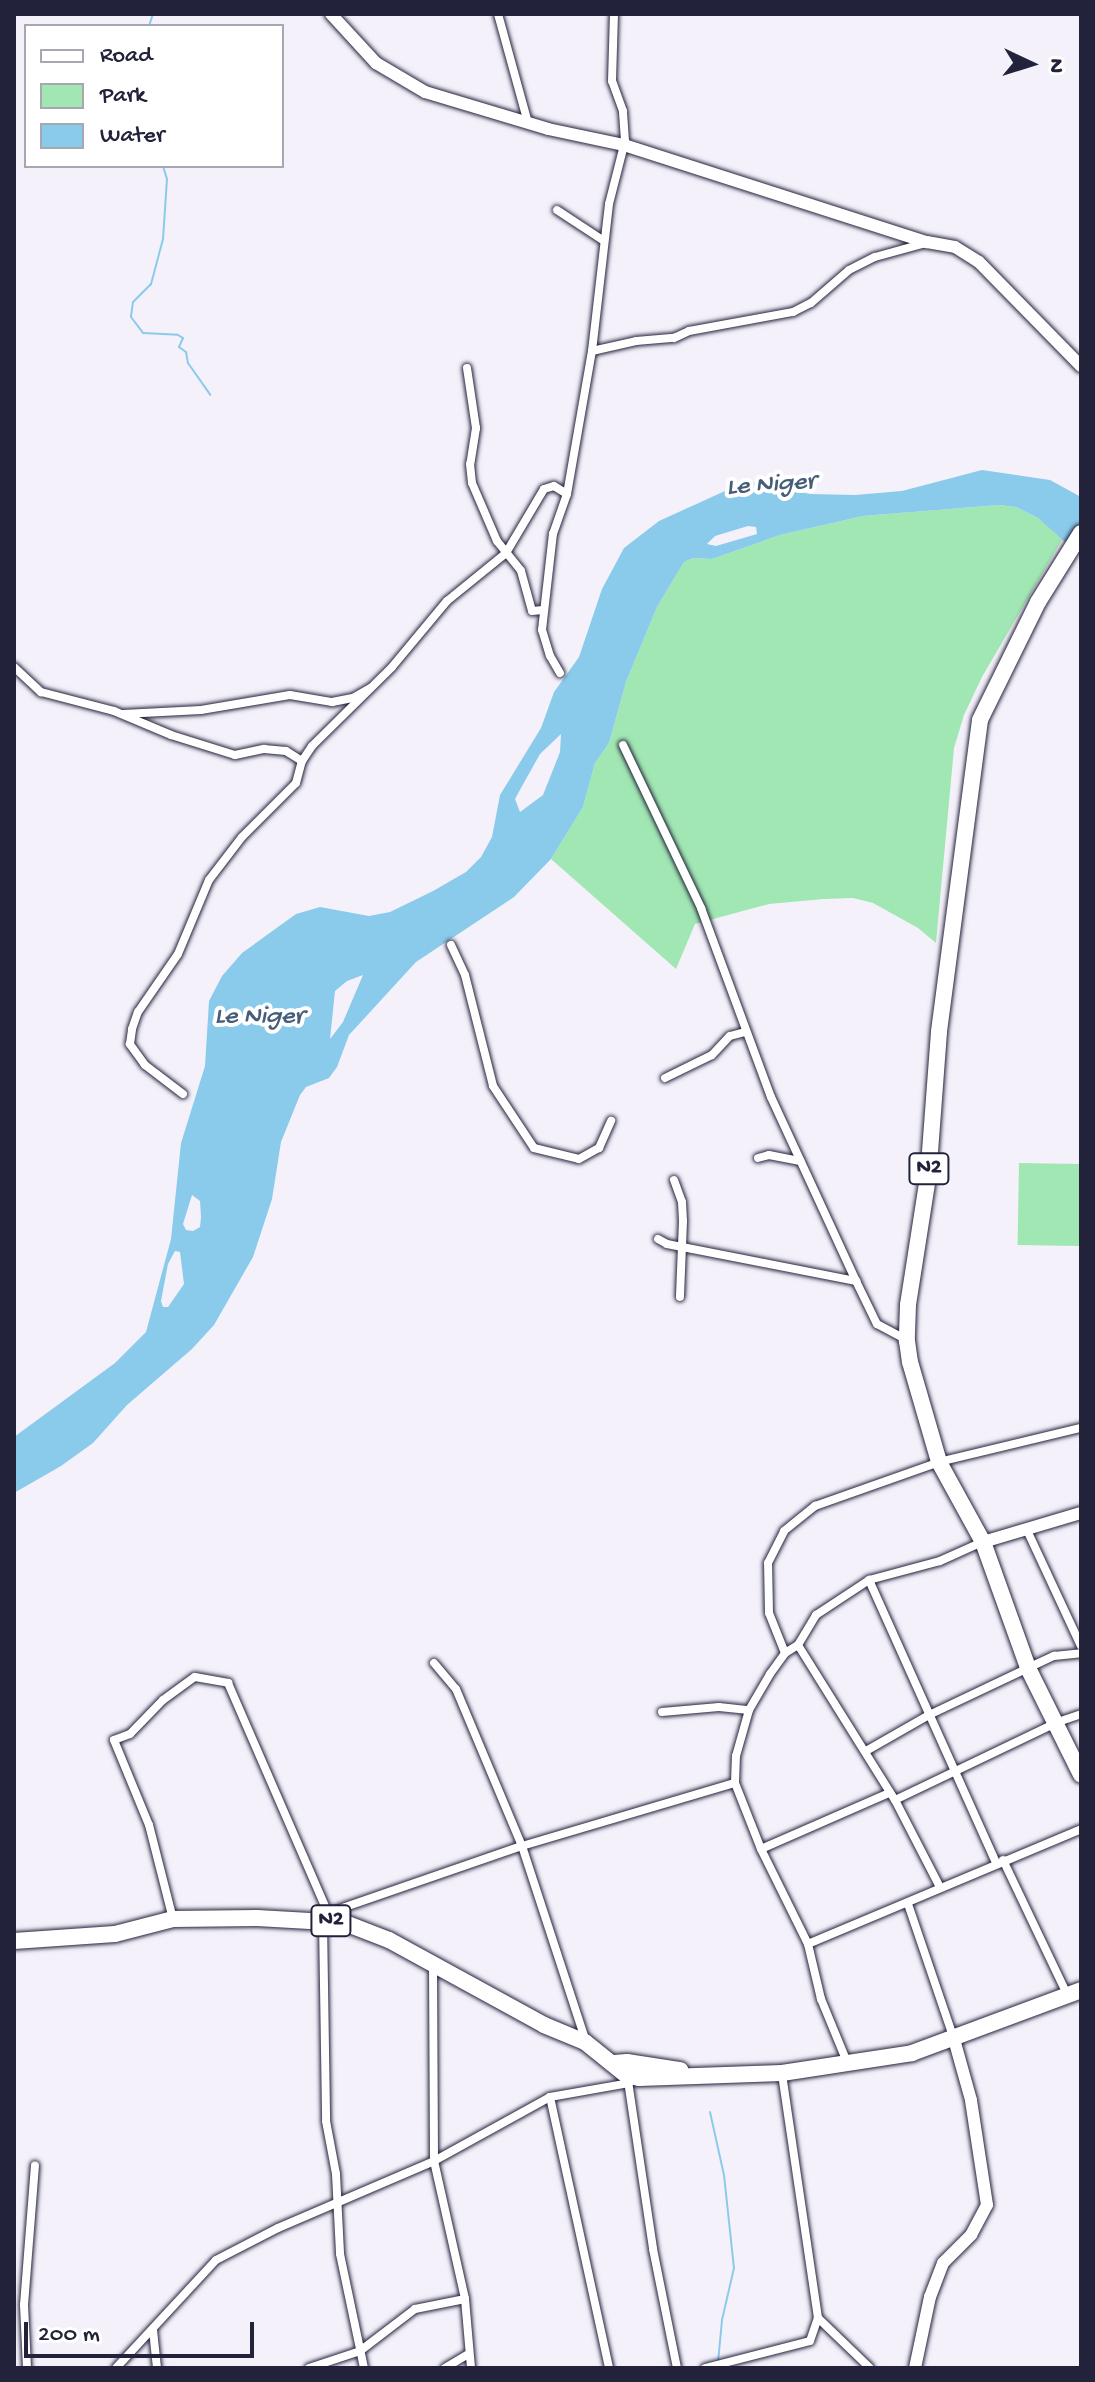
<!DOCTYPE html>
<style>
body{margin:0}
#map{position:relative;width:1095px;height:2382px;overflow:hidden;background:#f5f1fb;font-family:"Gochi Hand",sans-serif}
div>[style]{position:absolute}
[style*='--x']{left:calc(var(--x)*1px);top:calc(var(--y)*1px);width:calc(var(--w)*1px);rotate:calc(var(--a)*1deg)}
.green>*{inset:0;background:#a1e7b3;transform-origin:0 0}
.water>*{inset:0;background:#8acbeb}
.stream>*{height:2px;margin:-1px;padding:0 1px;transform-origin:1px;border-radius:1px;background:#8acbeb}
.roads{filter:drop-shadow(0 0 2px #22223b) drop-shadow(0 0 2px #22223b)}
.street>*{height:8px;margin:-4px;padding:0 4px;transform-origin:4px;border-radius:4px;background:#fff}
.secondary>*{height:12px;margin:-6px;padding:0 6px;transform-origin:6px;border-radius:6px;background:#fff}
.highway>*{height:16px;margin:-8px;padding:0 8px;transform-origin:8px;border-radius:8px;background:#fff}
span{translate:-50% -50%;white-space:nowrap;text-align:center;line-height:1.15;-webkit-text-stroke:8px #fff;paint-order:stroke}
.shield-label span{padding:2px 6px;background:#fff;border:2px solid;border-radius:6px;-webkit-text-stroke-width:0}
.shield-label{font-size:22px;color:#22223b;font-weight:700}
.water-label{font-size:26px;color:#465d79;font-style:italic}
.frame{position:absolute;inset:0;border:16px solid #22223b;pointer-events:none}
.legend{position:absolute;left:24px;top:24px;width:260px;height:144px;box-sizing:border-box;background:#fff;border:2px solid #a7a7b1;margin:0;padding:10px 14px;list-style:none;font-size:24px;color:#22223b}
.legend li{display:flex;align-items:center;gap:16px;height:40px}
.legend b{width:40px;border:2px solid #a7a7b1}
.north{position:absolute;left:991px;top:24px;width:80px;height:80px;-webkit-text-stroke:6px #fff;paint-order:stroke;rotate:94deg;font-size:22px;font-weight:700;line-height:32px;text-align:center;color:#22223b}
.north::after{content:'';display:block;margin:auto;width:28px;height:36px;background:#22223b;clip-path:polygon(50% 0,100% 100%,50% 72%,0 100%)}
.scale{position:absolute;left:24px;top:2322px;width:230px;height:36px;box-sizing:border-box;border:4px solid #22223b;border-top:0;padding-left:10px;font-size:24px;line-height:28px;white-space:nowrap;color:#22223b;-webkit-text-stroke:6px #fff;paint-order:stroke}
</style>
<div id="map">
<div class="green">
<i style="clip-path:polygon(999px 505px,1016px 507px,1038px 518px,1063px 538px,982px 677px,964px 715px,954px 748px,936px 943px,918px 928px,873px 903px,853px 898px,824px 899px,769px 904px,695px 924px,676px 969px,551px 859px,583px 807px,595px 763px,609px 743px,626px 682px,657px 607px,684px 562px,693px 558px,712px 559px,780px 535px,863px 516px)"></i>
<i style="left:1019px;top:1163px;width:62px;height:82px;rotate:1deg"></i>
</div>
<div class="water">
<i style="clip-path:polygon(evenodd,982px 470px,1050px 480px,1081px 497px,1081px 556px,1038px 518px,1016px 507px,999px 505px,863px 516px,780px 535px,712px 559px,693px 558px,684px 562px,657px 607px,626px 682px,609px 743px,595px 763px,583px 807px,551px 859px,514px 897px,416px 962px,349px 1035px,337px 1067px,329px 1078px,306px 1087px,300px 1095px,281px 1142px,272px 1199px,253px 1257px,214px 1325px,192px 1349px,127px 1405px,93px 1443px,61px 1466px,14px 1493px,14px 1437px,115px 1363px,146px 1332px,171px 1239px,181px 1143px,205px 1066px,209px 1001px,222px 976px,242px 953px,296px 914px,320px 907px,369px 916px,390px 912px,433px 891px,466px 872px,481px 857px,492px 837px,500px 795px,541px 728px,554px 692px,579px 657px,602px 589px,624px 548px,659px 521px,747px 481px,810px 494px,855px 495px,902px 491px,982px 470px,748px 526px,756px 527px,757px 534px,716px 546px,707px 544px,715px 536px,748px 526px,982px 470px,561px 734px,560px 752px,543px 795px,520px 812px,515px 799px,521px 788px,540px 754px,561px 734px,982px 470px,363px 975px,343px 1022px,330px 1039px,335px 991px,347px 981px,363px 975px,982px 470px,192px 1195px,200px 1201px,201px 1217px,200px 1227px,193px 1231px,186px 1230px,183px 1224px,192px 1195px,982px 470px,175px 1251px,180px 1252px,184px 1284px,168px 1307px,163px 1307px,161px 1301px,168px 1264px,175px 1251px)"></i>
</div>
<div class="stream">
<i style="--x:149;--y:26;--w:13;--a:-72"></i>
<i style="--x:163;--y:166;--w:14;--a:73"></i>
<i style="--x:167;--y:179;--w:60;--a:93.8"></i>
<i style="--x:163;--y:239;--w:47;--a:104.9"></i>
<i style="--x:151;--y:284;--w:25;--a:135"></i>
<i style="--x:133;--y:302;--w:15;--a:98"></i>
<i style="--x:131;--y:317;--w:20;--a:53"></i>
<i style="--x:143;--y:333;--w:35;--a:3"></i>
<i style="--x:178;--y:335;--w:6;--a:31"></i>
<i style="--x:183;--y:338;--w:10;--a:114"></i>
<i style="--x:179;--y:347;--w:9;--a:36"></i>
<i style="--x:186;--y:352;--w:11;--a:80"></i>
<i style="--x:188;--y:363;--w:39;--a:55"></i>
<i style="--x:710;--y:2112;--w:65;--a:77.5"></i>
<i style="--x:724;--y:2175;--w:94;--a:83.9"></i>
<i style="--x:734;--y:2268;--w:53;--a:103"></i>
<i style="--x:722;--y:2320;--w:42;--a:95.4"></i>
</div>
<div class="roads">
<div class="street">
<i style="--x:498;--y:14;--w:113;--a:74.6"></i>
<i style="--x:557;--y:210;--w:56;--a:33.4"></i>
<i style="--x:592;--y:351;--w:45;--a:-12.8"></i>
<i style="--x:636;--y:341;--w:38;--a:-5"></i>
<i style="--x:674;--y:338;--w:17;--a:-25"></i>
<i style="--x:689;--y:331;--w:106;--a:-10.4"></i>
<i style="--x:793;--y:312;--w:20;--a:-27"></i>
<i style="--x:811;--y:303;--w:50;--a:-41"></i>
<i style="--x:849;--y:270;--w:29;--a:-27"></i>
<i style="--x:875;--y:257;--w:53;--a:-15.4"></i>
<i style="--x:467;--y:368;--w:61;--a:81.5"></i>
<i style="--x:476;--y:428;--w:36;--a:99"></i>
<i style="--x:470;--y:464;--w:19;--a:84"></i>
<i style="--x:472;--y:483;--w:63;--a:66.7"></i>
<i style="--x:497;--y:541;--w:38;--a:51"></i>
<i style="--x:521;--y:571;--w:41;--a:74.6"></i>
<i style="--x:532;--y:611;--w:11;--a:-5"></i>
<i style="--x:14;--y:667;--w:37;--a:43"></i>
<i style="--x:41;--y:692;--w:75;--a:14.6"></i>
<i style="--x:114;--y:711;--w:62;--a:22.8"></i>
<i style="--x:171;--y:735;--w:67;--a:17.4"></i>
<i style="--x:235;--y:755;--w:30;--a:-12"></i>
<i style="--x:264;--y:749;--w:22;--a:5"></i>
<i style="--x:286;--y:751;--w:19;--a:32"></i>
<i style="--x:560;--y:673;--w:20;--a:-120"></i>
<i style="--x:550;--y:656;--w:27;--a:-107"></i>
<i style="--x:542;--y:630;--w:97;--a:-83.5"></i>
<i style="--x:553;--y:534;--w:42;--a:-70.7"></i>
<i style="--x:123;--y:714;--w:78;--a:-2.9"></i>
<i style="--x:201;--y:710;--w:90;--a:-9.6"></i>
<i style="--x:290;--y:695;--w:43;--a:9.5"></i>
<i style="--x:332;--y:702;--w:21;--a:-11"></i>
<i style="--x:353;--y:698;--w:20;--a:-30"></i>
<i style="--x:623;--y:745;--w:181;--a:64.4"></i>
<i style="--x:701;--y:908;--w:202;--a:69.7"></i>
<i style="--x:771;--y:1097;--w:203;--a:65.2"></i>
<i style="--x:856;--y:1281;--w:48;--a:64"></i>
<i style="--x:877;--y:1324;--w:34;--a:28"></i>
<i style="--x:451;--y:945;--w:33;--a:65"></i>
<i style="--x:465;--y:975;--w:114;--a:75.8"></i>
<i style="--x:493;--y:1086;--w:74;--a:56.5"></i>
<i style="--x:534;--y:1148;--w:46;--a:13.7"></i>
<i style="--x:579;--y:1159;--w:23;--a:-29"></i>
<i style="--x:599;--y:1148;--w:30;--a:-66"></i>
<i style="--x:665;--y:1078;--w:52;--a:-26.1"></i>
<i style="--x:712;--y:1055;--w:26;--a:-47"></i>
<i style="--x:730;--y:1036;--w:16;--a:-15"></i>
<i style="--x:183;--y:1094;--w:48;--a:-142.7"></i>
<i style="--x:145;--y:1065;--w:26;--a:-126"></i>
<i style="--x:130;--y:1044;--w:15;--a:-82"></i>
<i style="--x:132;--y:1029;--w:18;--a:-71"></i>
<i style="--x:138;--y:1012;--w:70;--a:-55.4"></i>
<i style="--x:178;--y:954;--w:80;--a:-67.3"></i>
<i style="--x:209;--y:880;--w:54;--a:-52.5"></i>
<i style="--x:242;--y:837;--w:76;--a:-45"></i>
<i style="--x:296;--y:783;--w:23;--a:-75"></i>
<i style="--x:302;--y:761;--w:18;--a:-56"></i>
<i style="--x:312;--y:746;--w:112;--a:-44.6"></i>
<i style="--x:392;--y:667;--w:86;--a:-50.2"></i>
<i style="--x:447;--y:601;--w:76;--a:-39.1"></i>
<i style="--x:506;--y:553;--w:74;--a:-59.3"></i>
<i style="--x:544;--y:489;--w:10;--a:-17"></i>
<i style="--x:554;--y:486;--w:15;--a:32"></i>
<i style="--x:567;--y:494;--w:145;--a:-80.1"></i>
<i style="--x:592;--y:351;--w:148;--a:-83.4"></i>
<i style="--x:609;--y:204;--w:65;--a:-75.7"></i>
<i style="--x:625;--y:141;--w:30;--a:-94"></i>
<i style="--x:623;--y:111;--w:32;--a:-110"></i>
<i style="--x:612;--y:81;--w:67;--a:-88.3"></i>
<i style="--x:758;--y:1158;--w:11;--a:-15"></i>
<i style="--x:769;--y:1155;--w:32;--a:11"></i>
<i style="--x:674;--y:1180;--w:23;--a:70"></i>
<i style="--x:682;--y:1202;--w:19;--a:87"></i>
<i style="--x:683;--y:1221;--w:76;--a:92.3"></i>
<i style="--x:658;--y:1239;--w:10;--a:29"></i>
<i style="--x:667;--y:1244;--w:193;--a:11.1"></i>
<i style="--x:1026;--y:1528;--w:130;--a:65"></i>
<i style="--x:869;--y:1580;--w:310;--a:65.8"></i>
<i style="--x:798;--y:1645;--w:183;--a:58"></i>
<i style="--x:895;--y:1800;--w:98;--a:62.7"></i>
<i style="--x:785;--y:1653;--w:43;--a:-111.8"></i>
<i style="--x:769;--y:1613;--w:50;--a:-91.1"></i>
<i style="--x:768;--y:1563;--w:36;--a:-63"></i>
<i style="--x:784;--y:1531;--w:40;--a:-39"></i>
<i style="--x:815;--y:1506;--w:132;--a:-19.5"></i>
<i style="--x:939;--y:1462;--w:146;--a:-13.5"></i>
<i style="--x:434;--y:1663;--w:34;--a:50"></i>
<i style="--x:456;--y:1689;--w:170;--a:67.2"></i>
<i style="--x:522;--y:1846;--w:203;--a:71.9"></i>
<i style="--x:662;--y:1712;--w:57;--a:-5"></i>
<i style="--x:719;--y:1707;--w:30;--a:6"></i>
<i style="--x:866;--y:1751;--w:73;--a:-29.7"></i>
<i style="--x:929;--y:1715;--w:110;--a:-25.4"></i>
<i style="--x:1028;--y:1668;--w:29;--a:-25"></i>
<i style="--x:1054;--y:1656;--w:27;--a:-6"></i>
<i style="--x:735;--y:1783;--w:71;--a:68.5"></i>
<i style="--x:761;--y:1849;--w:106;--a:63.7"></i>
<i style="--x:808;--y:1944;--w:57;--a:76.7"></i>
<i style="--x:821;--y:1999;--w:68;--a:67.6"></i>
<i style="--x:895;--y:1800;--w:181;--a:-25.6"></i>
<i style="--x:1058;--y:1722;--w:24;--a:-19"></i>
<i style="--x:761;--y:1849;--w:140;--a:-23.6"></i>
<i style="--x:1003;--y:1860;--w:146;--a:64.5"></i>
<i style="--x:908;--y:1904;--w:143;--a:71.2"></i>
<i style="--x:328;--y:1913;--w:205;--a:-19.1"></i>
<i style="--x:522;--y:1846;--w:222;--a:-16.5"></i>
<i style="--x:735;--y:1783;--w:27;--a:-88"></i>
<i style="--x:736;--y:1756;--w:48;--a:-74.2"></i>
<i style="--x:749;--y:1710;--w:42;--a:-59.7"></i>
<i style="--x:770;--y:1674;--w:26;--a:-54"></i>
<i style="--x:785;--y:1653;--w:15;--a:-32"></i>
<i style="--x:798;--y:1645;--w:35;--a:-59"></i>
<i style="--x:816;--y:1615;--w:64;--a:-33.4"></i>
<i style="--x:869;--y:1580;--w:73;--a:-15"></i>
<i style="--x:940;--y:1561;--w:46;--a:-24.3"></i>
<i style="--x:173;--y:1919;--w:97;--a:-104.3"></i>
<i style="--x:149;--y:1825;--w:92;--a:-112.4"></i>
<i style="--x:114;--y:1740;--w:17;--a:-21"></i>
<i style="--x:130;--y:1734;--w:47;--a:-45.9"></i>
<i style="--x:163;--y:1700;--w:39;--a:-36"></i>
<i style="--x:195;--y:1677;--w:34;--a:10"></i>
<i style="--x:228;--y:1683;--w:251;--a:66.5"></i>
<i style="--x:328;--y:1913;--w:10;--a:119"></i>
<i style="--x:323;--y:1922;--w:199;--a:89.1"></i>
<i style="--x:326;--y:2121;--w:54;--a:79.3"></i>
<i style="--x:336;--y:2174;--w:80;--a:87.1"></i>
<i style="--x:340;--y:2254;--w:116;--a:78.1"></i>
<i style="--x:808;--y:1944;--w:296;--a:-22.8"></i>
<i style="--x:433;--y:1967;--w:194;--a:89.7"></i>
<i style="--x:434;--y:2161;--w:141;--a:77.3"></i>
<i style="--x:465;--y:2299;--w:69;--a:85"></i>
<i style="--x:628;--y:2081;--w:170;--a:81.5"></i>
<i style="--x:653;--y:2249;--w:121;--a:78.6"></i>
<i style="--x:550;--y:2097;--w:277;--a:77.7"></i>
<i style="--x:818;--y:2318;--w:72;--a:43.9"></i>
<i style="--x:153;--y:2330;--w:38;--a:84"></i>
<i style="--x:27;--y:2368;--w:63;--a:-92.7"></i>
<i style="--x:24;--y:2305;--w:140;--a:-85.5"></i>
<i style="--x:116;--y:2368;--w:147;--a:-47.2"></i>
<i style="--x:216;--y:2260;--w:70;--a:-27.3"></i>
<i style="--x:278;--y:2228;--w:170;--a:-23.2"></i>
<i style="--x:434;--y:2161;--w:132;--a:-28.9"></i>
<i style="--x:550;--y:2097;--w:80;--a:-10"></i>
<i style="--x:309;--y:2368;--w:54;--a:-18.4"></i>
<i style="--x:360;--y:2351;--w:69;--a:-37.4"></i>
<i style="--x:415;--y:2309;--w:51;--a:-11.3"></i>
<i style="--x:445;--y:2368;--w:26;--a:-31"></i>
<i style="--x:705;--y:2368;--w:108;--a:-14.4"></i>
<i style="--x:810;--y:2341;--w:24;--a:-71"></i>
<i style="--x:818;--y:2318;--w:248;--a:-98.4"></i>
</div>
<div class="secondary">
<i style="--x:331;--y:14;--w:67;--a:47.4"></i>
<i style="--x:376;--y:63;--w:57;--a:30.6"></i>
<i style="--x:425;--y:92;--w:128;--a:16.7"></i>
<i style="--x:548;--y:129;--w:78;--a:11.9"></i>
<i style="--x:624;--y:145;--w:318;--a:17.8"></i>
<i style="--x:927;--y:242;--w:28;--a:10"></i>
<i style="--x:955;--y:247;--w:28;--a:32"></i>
<i style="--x:979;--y:262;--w:146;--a:45.6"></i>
<i style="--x:983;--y:1542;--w:102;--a:-16.5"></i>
<i style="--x:915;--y:2368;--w:73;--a:-78.1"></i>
<i style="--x:930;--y:2297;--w:36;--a:-69"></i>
<i style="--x:943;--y:2263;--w:40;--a:-45"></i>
<i style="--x:971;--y:2235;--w:34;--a:-62"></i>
<i style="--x:987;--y:2205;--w:106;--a:-98.7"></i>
<i style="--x:971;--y:2100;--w:63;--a:-105.6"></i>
</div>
<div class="highway">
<i style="--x:1081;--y:533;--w:81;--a:121.9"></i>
<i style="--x:1038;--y:602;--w:131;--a:116.2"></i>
<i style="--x:980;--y:720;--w:315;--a:97.5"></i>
<i style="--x:939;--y:1032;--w:145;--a:94.3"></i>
<i style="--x:928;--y:1177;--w:130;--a:98.9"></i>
<i style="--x:908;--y:1305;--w:36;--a:92"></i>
<i style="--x:907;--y:1341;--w:21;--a:82"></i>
<i style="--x:910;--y:1362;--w:104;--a:73.8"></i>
<i style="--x:939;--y:1462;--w:91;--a:61.2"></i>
<i style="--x:983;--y:1542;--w:134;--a:70.3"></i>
<i style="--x:1028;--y:1668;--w:119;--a:63.6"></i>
<i style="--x:14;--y:1941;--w:101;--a:-4"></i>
<i style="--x:115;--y:1934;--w:60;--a:-14.5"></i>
<i style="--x:173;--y:1919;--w:84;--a:-0.7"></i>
<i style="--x:257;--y:1918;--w:88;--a:3.3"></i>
<i style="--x:345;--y:1923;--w:47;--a:21.1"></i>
<i style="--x:389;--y:1940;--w:177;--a:28.7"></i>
<i style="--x:544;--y:2025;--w:44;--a:22.5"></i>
<i style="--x:585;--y:2042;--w:53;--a:38.8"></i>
<i style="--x:626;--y:2075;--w:13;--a:13"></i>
<i style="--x:639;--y:2078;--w:143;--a:-2"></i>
<i style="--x:782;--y:2073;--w:132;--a:-8.7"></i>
<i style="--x:912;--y:2053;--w:180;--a:-20.4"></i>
<i style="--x:614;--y:2063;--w:13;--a:-4"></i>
<i style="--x:627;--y:2062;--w:54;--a:8.6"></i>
</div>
</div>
<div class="shield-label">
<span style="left:929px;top:1169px">N2</span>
<span style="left:331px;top:1921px">N2</span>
</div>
<div class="water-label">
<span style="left:771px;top:486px;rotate:-4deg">Le Niger</span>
<span style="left:259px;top:1018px">Le Niger</span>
</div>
<div class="frame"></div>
<ul class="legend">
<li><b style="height:10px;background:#fff"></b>Road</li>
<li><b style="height:22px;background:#a1e7b3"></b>Park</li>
<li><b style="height:22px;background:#8acbeb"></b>Water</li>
</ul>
<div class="north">N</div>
<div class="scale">200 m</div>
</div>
